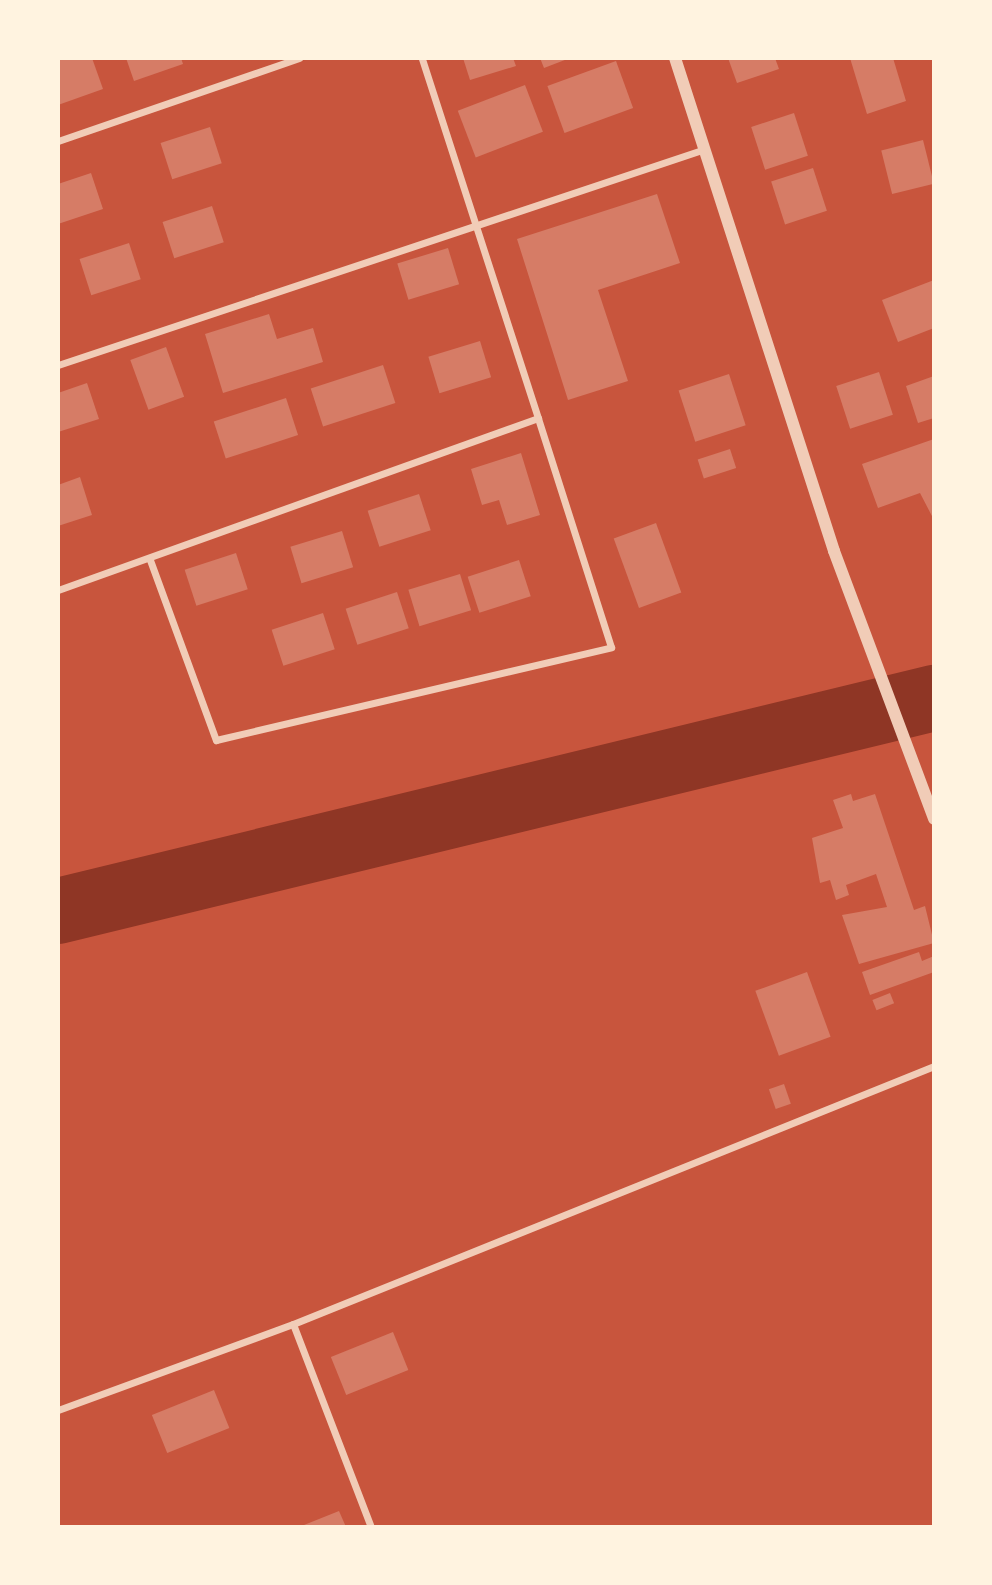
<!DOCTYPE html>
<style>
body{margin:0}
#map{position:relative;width:992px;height:1585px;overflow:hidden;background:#c8553d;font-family:Karla,sans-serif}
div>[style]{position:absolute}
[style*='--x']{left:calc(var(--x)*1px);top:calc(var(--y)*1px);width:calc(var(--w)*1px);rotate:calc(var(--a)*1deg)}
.river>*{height:66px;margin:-33px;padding:0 33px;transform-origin:33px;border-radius:33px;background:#8f3625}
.building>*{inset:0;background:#d67c66;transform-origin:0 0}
.minor>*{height:7px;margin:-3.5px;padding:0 3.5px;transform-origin:3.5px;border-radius:3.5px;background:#f1ccb7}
.tertiary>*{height:12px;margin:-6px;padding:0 6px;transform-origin:6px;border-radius:6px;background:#f1ccb7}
span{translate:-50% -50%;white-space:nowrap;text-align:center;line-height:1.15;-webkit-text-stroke:7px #fff3e0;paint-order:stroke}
.frame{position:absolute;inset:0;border:60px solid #fff3e0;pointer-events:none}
</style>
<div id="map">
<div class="river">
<i style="--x:58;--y:911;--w:902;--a:-13.67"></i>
</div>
<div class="building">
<i style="clip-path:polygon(58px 58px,92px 58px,103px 89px,58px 105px)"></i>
<i style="clip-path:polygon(126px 58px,181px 58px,183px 64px,134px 81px)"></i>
<i style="clip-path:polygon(463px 58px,513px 58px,516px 66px,470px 80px)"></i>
<i style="clip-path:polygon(540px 58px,570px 58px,544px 68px)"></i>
<i style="clip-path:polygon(728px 58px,775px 58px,779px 69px,737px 83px)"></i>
<i style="clip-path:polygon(850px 58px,893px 58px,906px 101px,867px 114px)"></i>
<i style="left:616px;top:61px;width:50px;height:73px;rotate:70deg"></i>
<i style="left:525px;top:85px;width:50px;height:72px;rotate:69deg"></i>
<i style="left:794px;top:113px;width:45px;height:45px;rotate:72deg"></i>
<i style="left:210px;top:127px;width:38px;height:52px;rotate:72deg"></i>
<i style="left:923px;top:140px;width:45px;height:43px;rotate:76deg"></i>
<i style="left:813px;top:168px;width:45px;height:44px;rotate:72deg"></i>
<i style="clip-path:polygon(91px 173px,103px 209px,58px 224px,58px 184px)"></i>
<i style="clip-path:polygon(657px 194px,680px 263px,598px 290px,628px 381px,568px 400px,517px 239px)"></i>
<i style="left:212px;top:206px;width:38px;height:52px;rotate:72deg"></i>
<i style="left:129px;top:243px;width:38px;height:52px;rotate:72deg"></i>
<i style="left:448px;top:248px;width:38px;height:53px;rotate:73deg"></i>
<i style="clip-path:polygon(934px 280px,934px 328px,898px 342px,882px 300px)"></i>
<i style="clip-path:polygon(269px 314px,277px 339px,313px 328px,323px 362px,223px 393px,205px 334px)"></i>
<i style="left:480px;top:341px;width:38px;height:54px;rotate:73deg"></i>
<i style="left:166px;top:347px;width:53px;height:38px;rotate:70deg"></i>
<i style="left:383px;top:365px;width:40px;height:76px;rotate:72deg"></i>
<i style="left:879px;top:372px;width:45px;height:45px;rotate:72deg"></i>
<i style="left:729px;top:374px;width:54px;height:53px;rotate:72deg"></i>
<i style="clip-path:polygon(934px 376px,934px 418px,918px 423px,906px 386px)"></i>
<i style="clip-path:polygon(87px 383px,99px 419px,58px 432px,58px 393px)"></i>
<i style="left:286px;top:398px;width:39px;height:76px;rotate:72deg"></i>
<i style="clip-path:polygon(934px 439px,934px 520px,920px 493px,878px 508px,862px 464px)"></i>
<i style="left:730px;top:449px;width:20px;height:34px;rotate:72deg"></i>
<i style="clip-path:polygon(521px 453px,540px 515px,507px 525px,499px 500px,482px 505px,471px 469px)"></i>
<i style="clip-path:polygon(80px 477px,92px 515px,58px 526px,58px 485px)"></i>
<i style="left:419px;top:494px;width:38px;height:54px;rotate:72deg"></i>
<i style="left:656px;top:523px;width:74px;height:45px;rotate:70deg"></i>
<i style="left:342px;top:531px;width:38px;height:54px;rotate:73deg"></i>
<i style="left:236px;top:553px;width:38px;height:54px;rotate:72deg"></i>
<i style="left:519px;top:560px;width:38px;height:54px;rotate:72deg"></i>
<i style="left:460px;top:574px;width:38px;height:54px;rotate:73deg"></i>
<i style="left:397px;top:592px;width:38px;height:54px;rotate:72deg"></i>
<i style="left:323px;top:613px;width:38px;height:54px;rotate:72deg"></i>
<i style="clip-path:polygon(851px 794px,853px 801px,875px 794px,914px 910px,925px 906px,934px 943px,859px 964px,842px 915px,887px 907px,876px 874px,846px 885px,849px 895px,836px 900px,830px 880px,820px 883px,812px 838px,843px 828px,833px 800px)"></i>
<i style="clip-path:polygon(919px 952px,922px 961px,934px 956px,934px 972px,870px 995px,862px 972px)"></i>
<i style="left:807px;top:972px;width:69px;height:55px;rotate:70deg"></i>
<i style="left:890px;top:993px;width:11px;height:19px;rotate:68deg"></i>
<i style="left:784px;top:1084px;width:21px;height:16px;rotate:71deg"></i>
<i style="left:393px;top:1332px;width:41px;height:67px;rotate:68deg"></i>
<i style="left:214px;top:1390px;width:41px;height:67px;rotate:68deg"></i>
<i style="clip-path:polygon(339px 1511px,346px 1527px,299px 1527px)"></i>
</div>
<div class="minor">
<i style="--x:58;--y:141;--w:255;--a:-19"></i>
<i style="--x:58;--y:365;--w:682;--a:-18.46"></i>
<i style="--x:150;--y:560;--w:192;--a:69.9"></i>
<i style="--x:216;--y:740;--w:406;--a:-13.2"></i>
<i style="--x:611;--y:647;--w:240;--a:-107.7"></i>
<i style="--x:58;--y:590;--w:510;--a:-19.71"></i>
<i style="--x:538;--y:418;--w:378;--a:-107.9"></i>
<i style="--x:293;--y:1324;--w:217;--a:69"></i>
<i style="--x:58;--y:1410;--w:250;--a:-20.1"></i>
<i style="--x:293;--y:1324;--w:691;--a:-21.92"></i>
</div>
<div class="tertiary">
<i style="--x:675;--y:58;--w:518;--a:72.12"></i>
<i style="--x:834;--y:551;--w:286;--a:69.5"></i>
</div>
<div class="frame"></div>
</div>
